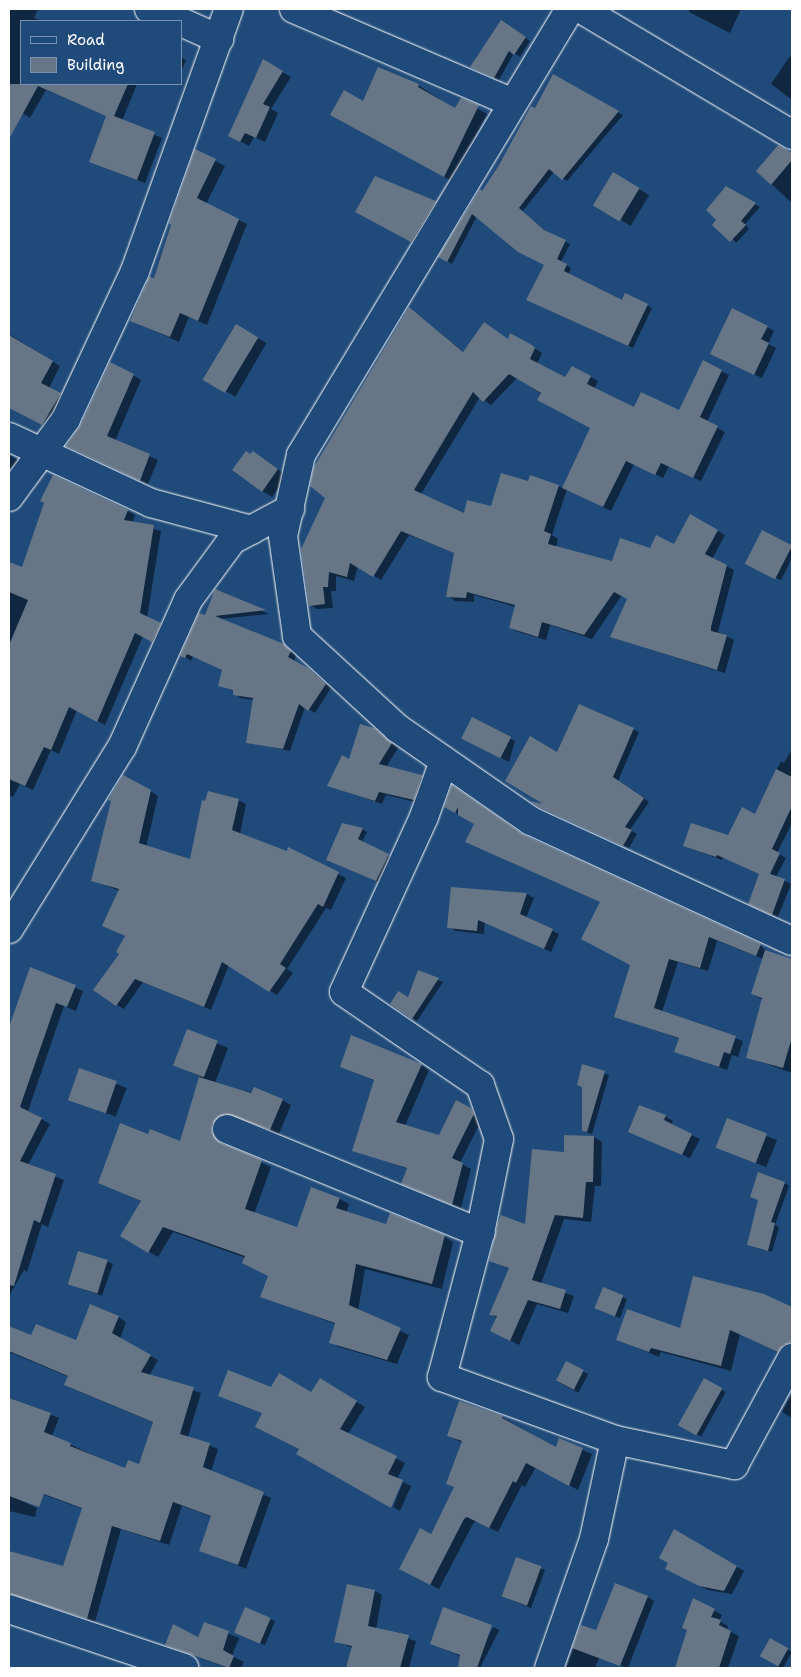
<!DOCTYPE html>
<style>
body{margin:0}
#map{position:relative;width:801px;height:1677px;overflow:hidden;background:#1f4a7a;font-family:"Shantell Sans",sans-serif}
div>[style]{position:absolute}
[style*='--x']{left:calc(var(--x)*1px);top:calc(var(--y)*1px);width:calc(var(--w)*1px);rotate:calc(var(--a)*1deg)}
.shadow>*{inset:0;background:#0007;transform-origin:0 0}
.building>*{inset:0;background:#667686;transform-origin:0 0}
.roads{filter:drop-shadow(0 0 1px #fff) drop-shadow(0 0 1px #fff)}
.street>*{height:28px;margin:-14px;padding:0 14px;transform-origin:14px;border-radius:14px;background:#1f4a7a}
span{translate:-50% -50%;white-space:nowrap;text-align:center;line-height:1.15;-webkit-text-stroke:4px #1f4a7a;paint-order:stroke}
.frame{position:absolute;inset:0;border:10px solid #fff;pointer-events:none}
.legend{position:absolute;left:20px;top:20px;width:162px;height:65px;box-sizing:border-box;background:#1f4a7a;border:1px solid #7992af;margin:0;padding:6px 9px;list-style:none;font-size:15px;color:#fff}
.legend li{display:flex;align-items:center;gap:10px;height:25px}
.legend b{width:25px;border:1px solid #7992af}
</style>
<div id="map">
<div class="shadow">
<i style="clip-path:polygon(9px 9px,38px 9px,34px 18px,43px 21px,21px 21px,21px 84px,137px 84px,122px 121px,162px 138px,145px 183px,98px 165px,107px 116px,46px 90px,30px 118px,22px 113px,9px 136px)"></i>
<i style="clip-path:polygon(690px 9px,741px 9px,730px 33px,689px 12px)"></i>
<i style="clip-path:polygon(506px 25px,530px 41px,520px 57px,514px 53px,499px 80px,476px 69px)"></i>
<i style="clip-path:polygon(790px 56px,792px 58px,792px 100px,771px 84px)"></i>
<i style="clip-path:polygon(181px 57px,186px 60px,181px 72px)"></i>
<i style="clip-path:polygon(263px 61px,291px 77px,271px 109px,278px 113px,265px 142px,254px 137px,249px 146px,229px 135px)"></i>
<i style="clip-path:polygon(553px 76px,623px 115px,567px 181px,554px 172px,522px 212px,548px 233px,570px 244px,561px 262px,571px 268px,568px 275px,622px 302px,626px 294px,652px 308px,633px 348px,533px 303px,545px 265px,477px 216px,452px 264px,440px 257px,535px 110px)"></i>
<i style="clip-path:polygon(418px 85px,456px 110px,461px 99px,487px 114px,452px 181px,331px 115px)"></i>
<i style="clip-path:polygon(196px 151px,225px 166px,206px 204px,247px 224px,207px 325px,189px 317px,179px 342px,131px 320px,154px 280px)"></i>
<i style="clip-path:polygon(785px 151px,792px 157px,792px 203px,757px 171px)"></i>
<i style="left:614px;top:174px;width:41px;height:36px;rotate:31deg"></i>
<i style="clip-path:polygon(376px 178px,440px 205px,416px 244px,357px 211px)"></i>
<i style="clip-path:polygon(726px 188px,760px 207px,745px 224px,749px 229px,736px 243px,718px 220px)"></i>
<i style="clip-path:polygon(evenodd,409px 308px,465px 353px,509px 340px,531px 346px,542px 353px,537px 364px,566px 379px,572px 367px,598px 381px,594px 389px,635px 409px,680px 412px,703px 362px,729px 375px,707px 422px,725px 432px,701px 481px,669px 466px,663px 478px,634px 464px,611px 511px,567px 489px,552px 535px,558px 539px,556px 548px,613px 562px,675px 545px,690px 516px,725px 535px,712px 559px,734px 570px,718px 632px,734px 640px,725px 673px,611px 637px,629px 599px,622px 595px,592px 639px,550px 625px,546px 640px,518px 632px,510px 628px,516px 607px,474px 595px,474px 602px,455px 601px,448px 596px,455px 553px,409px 535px,381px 580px,358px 566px,354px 581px,336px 576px,336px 591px,331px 591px,333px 608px,317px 609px,310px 605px,327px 497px,409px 308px,517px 378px,592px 428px,563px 488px,530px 476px,528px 482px,492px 508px,465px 514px,421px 494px,480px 397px,491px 405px,517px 378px)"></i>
<i style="left:237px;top:326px;width:34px;height:62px;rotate:30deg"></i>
<i style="clip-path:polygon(767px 327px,774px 331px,768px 344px,776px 348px,762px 378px,719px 358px)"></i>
<i style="clip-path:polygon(9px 334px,60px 366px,49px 388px,68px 398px,50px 429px,9px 407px)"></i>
<i style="clip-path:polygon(133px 375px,141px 380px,115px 441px,158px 460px,148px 484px,76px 451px)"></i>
<i style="clip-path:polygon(9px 454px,26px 466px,9px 491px)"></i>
<i style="clip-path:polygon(251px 455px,263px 458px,287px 476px,272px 497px,262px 491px)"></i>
<i style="clip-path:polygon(128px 511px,135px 515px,132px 523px,161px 531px,147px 618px,167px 628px,160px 645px,143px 636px,105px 725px,77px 710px,59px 754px,51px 750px,33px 790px,20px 784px,13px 797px,9px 795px,9px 564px,22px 569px)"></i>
<i style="clip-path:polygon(762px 532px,792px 547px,792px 558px,781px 580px,751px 566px)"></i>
<i style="clip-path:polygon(216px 591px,269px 614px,219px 619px,290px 649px,296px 656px,294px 661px,314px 673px,331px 688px,315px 713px,305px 707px,290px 751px,247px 742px,254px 700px,240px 698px,235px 691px,219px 685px,223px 670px,193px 656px,191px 661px,182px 655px,205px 617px)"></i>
<i style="clip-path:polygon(473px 718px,515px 741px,509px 762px,467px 741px)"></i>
<i style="clip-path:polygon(633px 729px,639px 732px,618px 781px,649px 802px,630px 830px,637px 834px,629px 848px,546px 810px,558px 754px)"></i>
<i style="clip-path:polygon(374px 730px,398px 748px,386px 767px,428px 780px,420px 803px,386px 795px,382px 804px,329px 785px)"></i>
<i style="clip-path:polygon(792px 749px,792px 823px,777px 853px,786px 858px,776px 877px,791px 884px,778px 917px,756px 907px,760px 874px,723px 857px,722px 860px,684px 846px,728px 837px,755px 815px,781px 761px,784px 763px)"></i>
<i style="clip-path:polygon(453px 787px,528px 838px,760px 945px,767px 952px,792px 963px,792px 1073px,747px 1057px,763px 1000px,752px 994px,764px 959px,717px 941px,708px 971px,678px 962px,662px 1012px,743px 1041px,738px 1057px,732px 1055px,727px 1070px,676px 1052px,680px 1039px,615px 1016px,631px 965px,601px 902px,475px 846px,475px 824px,446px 807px)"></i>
<i style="clip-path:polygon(150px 791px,158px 796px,146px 847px,191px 861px,238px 800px,246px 804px,240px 834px,288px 852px,289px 849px,346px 878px,331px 910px,326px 908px,287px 969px,293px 973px,277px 995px,229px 965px,211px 1010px,143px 982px,124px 1009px,117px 1005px,121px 954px,126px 937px,104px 926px,120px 891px,92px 880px)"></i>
<i style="clip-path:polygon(362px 829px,367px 832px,362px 842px,393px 858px,381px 883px,332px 862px)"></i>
<i style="clip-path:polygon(452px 888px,527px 894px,534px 898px,526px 918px,559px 934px,551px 952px,485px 922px,484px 934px,456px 931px,449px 927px)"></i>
<i style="clip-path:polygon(31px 969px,83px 991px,76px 1011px,64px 1006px,28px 1111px,50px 1124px,28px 1165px,64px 1180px,48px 1227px,42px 1224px,27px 1272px,24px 1270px,9px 1296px,9px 1030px)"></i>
<i style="clip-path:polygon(418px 972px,443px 982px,417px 1021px,391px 1004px,408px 999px)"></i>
<i style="clip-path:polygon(188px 1031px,228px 1048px,215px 1083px,282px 1100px,291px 1105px,279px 1134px,235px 1118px,221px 1138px,228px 1148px,271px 1167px,254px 1214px,298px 1229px,340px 1199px,349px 1204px,346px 1213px,386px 1225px,444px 1236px,453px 1242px,442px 1289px,365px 1269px,358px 1311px,409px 1335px,397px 1364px,339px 1347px,330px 1342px,335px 1324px,262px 1296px,269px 1276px,246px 1258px,173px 1232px,158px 1257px,122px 1236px,142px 1202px,99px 1182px,149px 1135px,180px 1143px,201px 1077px,175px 1065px)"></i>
<i style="clip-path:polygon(421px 1065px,429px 1070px,405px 1126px,440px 1137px,471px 1109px,482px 1119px,460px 1163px,471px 1169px,461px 1208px,411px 1188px,408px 1169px,354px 1150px,375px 1081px,341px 1067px)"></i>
<i style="clip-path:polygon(583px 1066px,609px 1075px,592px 1134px,583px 1131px)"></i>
<i style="left:80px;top:1070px;width:50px;height:31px;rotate:21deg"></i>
<i style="clip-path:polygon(665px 1116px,673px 1121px,671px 1125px,700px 1139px,690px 1158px,630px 1132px)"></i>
<i style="left:727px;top:1120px;width:54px;height:29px;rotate:22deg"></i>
<i style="clip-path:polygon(594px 1137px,602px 1142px,601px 1186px,595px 1186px,591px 1222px,564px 1219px,541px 1284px,574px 1296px,568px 1313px,537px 1304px,519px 1345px,500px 1335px,498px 1318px,490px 1314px,510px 1269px,490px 1260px,526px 1225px,565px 1153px)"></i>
<i style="clip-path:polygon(785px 1183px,789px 1186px,775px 1225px,779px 1227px,772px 1252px,753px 1247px,748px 1245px)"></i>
<i style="left:79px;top:1252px;width:36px;height:34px;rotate:19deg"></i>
<i style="clip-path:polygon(712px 1282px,792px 1330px,792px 1343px,786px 1356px,740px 1334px,731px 1371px,661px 1352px,659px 1357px,617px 1339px,681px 1330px)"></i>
<i style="clip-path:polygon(604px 1289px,627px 1299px,620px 1318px,601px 1311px)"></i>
<i style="clip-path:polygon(118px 1317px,126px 1322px,120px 1339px,158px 1360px,149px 1376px,201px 1393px,188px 1437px,218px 1449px,211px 1472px,271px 1498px,246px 1569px,201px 1550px,212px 1517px,182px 1506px,169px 1545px,121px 1529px,95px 1622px,23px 1598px,9px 1598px,9px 1552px,64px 1567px,83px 1509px,42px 1494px,39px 1478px,9px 1463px,9px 1398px,59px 1418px,52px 1436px,125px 1470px,140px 1466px,155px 1423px,73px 1389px,65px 1385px,69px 1377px,9px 1352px,9px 1328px,32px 1337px,77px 1342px)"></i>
<i style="left:567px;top:1363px;width:24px;height:21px;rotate:28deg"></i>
<i style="clip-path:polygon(320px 1379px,365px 1407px,348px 1434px,405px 1463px,397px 1479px,301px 1449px,263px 1413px,220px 1395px,271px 1388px,312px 1394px)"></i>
<i style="left:704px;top:1380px;width:25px;height:51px;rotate:29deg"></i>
<i style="clip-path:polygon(792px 1393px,792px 1418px,782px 1412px)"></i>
<i style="clip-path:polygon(502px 1417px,556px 1448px,559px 1440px,592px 1454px,578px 1490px,536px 1467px,525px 1487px,522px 1485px,498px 1532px,476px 1521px,473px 1524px,439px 1589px,410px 1574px,455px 1487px,447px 1483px,463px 1443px,448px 1436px)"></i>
<i style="clip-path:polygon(403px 1482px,411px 1486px,400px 1511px,393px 1507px)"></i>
<i style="clip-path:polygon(9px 1495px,37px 1508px,35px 1517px,9px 1511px)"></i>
<i style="clip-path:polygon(674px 1531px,744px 1571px,732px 1594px,708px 1590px,674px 1573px,669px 1563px)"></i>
<i style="clip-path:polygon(540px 1568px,545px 1570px,531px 1608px,508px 1599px)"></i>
<i style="clip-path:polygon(375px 1591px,382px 1595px,376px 1629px,416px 1641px,409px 1668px,348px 1668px,353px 1648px,335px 1641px)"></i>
<i style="clip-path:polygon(648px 1597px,654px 1601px,628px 1668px,599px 1658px,595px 1668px,566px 1668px,581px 1627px,597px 1631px)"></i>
<i style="clip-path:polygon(714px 1610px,722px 1615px,719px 1621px,728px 1626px,727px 1630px,739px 1636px,728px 1668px,676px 1668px,689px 1631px)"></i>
<i style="clip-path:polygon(270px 1619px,275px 1621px,265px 1645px,241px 1635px)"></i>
<i style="clip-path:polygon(204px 1624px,239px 1638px,232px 1656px,244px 1662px,241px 1668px,227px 1668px,167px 1645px,199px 1639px)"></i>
<i style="clip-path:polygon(491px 1626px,476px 1668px,459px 1668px,462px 1657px,432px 1644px)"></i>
<i style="left:493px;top:1627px;width:7px;height:43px;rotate:27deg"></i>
<i style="left:770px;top:1640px;width:25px;height:19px;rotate:29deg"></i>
</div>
<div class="building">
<i style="clip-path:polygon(501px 20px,526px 37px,514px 55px,509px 51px,494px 78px,470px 67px)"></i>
<i style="clip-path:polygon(263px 59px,283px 71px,263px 104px,270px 107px,256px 138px,245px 133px,240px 142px,228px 136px)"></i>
<i style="clip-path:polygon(378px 67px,419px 84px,418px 87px,455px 108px,461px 98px,479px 105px,444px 177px,330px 115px,344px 90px,363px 101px)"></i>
<i style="clip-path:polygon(553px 74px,619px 111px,562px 180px,549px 169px,519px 208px,544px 230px,566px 240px,557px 259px,567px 264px,564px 271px,622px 300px,625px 293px,648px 304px,628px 346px,526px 300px,544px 265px,518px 252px,472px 214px,447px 262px,438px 257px,480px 189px,482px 191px,499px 165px,531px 106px,535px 108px)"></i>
<i style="clip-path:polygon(9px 84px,128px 84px,114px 116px,155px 132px,137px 180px,89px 162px,106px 116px,38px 86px,9px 139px)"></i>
<i style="clip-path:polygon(778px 145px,792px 153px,792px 160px,771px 185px,756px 171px)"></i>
<i style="clip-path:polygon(195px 149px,216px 159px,197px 198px,239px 219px,198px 321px,180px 313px,170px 337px,130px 321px,149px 277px,154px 278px,171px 225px,169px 223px)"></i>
<i style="left:613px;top:172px;width:31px;height:39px;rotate:31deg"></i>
<i style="clip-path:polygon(375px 176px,436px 201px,411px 242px,355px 212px)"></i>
<i style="clip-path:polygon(726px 186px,756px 203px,741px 221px,746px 225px,730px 242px,712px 225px,716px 220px,706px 210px)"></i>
<i style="clip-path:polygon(409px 307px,463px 352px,484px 322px,508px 339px,510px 333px,532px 345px,535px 348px,530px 359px,565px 377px,572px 366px,591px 376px,587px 384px,634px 407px,641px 392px,679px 410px,703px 360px,722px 370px,700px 417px,718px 426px,693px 478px,661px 463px,655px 475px,626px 461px,603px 507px,562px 488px,590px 428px,537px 400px,541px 393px,509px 374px,483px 402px,473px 392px,414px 490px,464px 513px,467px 500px,491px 506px,501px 473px,528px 481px,530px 475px,559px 485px,544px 531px,551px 534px,548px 544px,612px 561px,620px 538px,650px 548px,656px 535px,674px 544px,690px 514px,718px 530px,705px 554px,727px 565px,711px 627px,711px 631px,727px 635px,717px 670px,610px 637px,627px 599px,614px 592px,584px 635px,542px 622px,538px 637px,509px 628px,515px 605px,467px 592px,466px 598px,446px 597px,454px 553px,401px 531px,373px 577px,350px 563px,347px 577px,329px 572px,328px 587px,323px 587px,325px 604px,309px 606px,301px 549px,325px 498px,310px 486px,314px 467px)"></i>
<i style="clip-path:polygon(732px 308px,768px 326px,761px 339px,769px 343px,754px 375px,710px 354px)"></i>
<i style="left:236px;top:324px;width:26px;height:65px;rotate:31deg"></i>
<i style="clip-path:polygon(9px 335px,53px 361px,41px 383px,61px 393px,42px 425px,9px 408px)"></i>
<i style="clip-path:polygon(110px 362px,134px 374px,107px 436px,150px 454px,140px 481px,66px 446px,80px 426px)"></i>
<i style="clip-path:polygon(246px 451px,250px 454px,253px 451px,278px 469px,262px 492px,232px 470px)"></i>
<i style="clip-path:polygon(53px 475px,128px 510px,124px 520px,154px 525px,140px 613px,161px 623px,152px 642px,135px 633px,97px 722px,69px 707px,51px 750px,44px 747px,25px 786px,9px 779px,9px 645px,28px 600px,9px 592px,9px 562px,22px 567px,44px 503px,40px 501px)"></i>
<i style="left:762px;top:530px;width:34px;height:38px;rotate:27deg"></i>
<i style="clip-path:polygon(215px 589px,266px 610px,215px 616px,284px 644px,291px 651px,288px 657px,308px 668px,326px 684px,308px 711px,299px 704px,283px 749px,246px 743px,253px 698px,233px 695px,233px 690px,218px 686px,222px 670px,187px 654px,185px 658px,180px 656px,199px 613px,205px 615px)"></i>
<i style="clip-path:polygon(579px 704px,634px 728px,613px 777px,644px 798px,625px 827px,632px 830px,623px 846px,539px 807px,530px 801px,543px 804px,505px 781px,530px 736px,557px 752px)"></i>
<i style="left:472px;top:717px;width:44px;height:24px;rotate:27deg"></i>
<i style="clip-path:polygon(360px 724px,374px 728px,392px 743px,379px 764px,422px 775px,414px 800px,379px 792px,375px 801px,327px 786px,342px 755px,349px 759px)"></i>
<i style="clip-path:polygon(776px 769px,792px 777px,792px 806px,772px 849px,780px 853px,770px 874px,785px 879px,772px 915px,748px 904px,759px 874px,717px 855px,716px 857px,683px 846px,691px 823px,728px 835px,742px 807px,755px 814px)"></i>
<i style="clip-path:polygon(123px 775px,151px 790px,139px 843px,190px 859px,202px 800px,205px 801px,208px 791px,239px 799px,232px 830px,287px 851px,288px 847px,339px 872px,323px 907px,318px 904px,280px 964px,286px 968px,269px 992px,222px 962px,204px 1007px,135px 979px,116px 1006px,93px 990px,119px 954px,116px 952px,125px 936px,102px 926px,119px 889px,91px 881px,111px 801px,108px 800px)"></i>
<i style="clip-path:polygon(452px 785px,524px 835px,761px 944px,756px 956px,709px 937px,700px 968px,669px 959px,654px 1008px,736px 1036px,730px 1054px,724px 1052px,719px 1067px,674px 1052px,679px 1038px,614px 1017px,630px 965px,581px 939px,600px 902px,465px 842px,474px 824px,458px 815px,458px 807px,455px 813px,444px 807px)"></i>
<i style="clip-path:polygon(342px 823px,363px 828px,358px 839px,389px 854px,376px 881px,326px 860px)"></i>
<i style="clip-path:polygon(451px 887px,527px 893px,520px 914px,553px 929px,544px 949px,478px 920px,477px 931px,447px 928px)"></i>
<i style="clip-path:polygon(765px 950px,792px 959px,792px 1037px,783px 1068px,746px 1058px,762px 998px,751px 994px)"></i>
<i style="clip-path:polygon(30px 967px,76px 985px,67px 1007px,56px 1003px,20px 1107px,42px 1118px,20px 1161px,56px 1174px,40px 1223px,34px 1220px,14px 1286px,9px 1285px,9px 1027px)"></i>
<i style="clip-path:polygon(418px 970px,439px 978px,412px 1019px,390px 1004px,398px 991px,408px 997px)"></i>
<i style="left:187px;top:1029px;width:33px;height:39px;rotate:21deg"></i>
<i style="clip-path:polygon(351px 1035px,422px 1064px,396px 1122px,439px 1135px,456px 1100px,471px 1108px,474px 1114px,452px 1158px,463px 1163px,452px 1205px,401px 1184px,407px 1168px,352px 1151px,374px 1080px,340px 1067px)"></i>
<i style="clip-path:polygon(582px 1064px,605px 1071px,587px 1132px,582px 1131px,582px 1087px,577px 1085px)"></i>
<i style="left:79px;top:1068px;width:40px;height:34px;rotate:19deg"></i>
<i style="clip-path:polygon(199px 1077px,251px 1093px,254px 1087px,283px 1099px,270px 1130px,225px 1114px,212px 1124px,212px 1132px,221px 1143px,262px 1160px,245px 1209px,297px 1227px,311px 1187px,340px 1198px,336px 1208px,386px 1224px,390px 1213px,445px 1235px,432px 1284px,356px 1264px,349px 1305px,401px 1328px,387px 1360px,329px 1343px,335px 1323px,260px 1297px,268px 1276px,242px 1263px,245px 1256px,163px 1227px,148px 1253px,120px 1236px,141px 1201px,98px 1183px,120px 1123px,148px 1134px,150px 1129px,180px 1141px)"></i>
<i style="clip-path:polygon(639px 1105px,666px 1115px,664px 1120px,692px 1134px,682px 1155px,628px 1132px)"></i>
<i style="left:727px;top:1118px;width:43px;height:32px;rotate:21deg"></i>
<i style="clip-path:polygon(564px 1135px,594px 1136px,593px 1182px,586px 1182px,583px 1218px,555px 1215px,532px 1280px,566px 1290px,560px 1309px,528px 1300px,510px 1341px,490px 1331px,497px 1316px,489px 1315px,509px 1268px,489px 1261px,498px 1223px,501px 1215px,525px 1224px,532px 1149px,564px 1152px)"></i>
<i style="clip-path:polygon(758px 1172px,785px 1182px,771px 1222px,775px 1223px,768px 1251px,747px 1245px,758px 1200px,750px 1197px)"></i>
<i style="left:78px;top:1251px;width:31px;height:35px;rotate:17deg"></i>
<i style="clip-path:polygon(693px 1276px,764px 1294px,792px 1307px,792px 1342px,783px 1345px,778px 1352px,730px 1330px,721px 1366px,651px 1348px,649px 1352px,616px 1340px,627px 1309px,680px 1328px)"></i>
<i style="left:603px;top:1287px;width:22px;height:23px;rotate:22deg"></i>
<i style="clip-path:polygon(90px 1304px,119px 1316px,112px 1333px,151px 1355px,141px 1372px,194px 1387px,180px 1434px,210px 1443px,203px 1467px,264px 1492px,238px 1565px,199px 1551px,211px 1516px,173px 1502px,160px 1541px,112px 1526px,87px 1619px,9px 1594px,9px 1551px,63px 1566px,82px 1508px,44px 1494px,39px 1507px,9px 1496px,9px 1398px,51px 1413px,44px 1432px,71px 1443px,70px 1446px,125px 1468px,128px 1460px,139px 1464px,153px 1422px,64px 1385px,68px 1376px,9px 1351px,9px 1326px,31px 1335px,36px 1324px,76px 1340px)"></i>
<i style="left:566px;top:1361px;width:20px;height:22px;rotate:27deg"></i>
<i style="clip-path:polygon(228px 1370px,271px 1387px,279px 1373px,311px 1392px,320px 1378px,357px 1401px,340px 1429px,397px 1456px,388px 1474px,403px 1480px,391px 1508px,296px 1454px,299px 1449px,255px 1427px,262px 1413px,218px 1396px)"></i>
<i style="left:704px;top:1378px;width:21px;height:54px;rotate:29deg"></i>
<i style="clip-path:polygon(459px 1401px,503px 1416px,502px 1418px,556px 1447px,559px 1438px,583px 1448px,569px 1486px,526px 1463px,516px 1483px,513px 1481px,489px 1528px,467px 1517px,464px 1519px,430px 1585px,399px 1569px,420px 1528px,431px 1534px,454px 1487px,446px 1484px,462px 1441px,447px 1436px)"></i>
<i style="clip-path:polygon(674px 1529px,737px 1566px,724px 1591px,699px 1586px,665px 1569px,668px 1563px,659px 1558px)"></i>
<i style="left:516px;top:1557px;width:27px;height:42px;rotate:20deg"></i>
<i style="clip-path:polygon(615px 1583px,648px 1596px,620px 1666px,572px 1648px,581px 1625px,596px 1630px)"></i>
<i style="clip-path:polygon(347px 1584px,375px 1590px,368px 1626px,409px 1635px,400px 1668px,346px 1668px,352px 1646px,334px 1642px)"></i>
<i style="clip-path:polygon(693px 1598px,715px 1609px,711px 1617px,721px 1620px,719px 1625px,731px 1631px,719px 1668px,675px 1668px,687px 1630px,682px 1628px)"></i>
<i style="left:245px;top:1607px;width:28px;height:28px;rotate:23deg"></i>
<i style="clip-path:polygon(443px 1607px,492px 1625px,477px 1668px,458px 1668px,460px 1655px,430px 1644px)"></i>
<i style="clip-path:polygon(204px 1622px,229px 1631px,223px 1650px,234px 1656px,229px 1668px,165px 1645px,173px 1624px,198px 1637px)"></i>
<i style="left:770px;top:1638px;width:21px;height:21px;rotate:29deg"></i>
</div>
<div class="roads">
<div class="street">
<i style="--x:149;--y:9;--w:32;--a:22"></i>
<i style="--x:294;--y:9;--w:238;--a:23.2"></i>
<i style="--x:570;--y:9;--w:521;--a:121.1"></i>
<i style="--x:301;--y:455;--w:83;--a:102.5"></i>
<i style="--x:283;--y:536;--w:101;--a:82"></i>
<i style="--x:297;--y:636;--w:136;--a:42.6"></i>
<i style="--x:397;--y:728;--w:163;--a:34.8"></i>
<i style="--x:531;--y:821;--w:287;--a:24.7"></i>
<i style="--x:581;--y:9;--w:246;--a:30.8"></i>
<i style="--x:181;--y:22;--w:42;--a:24.1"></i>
<i style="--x:9;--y:437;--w:157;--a:24.9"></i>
<i style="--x:151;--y:503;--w:104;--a:15.1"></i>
<i style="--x:9;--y:497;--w:97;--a:-53.8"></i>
<i style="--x:66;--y:419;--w:163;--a:-65"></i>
<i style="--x:135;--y:271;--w:278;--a:-70.3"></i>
<i style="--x:444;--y:761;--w:59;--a:109.7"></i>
<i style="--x:424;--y:817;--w:192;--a:114.6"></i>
<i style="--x:344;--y:992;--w:165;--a:34.4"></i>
<i style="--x:480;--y:1085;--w:57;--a:70.6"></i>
<i style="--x:499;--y:1139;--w:96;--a:101.4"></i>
<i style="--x:9;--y:929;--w:214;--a:-58.2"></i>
<i style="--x:122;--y:747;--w:161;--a:-65.8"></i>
<i style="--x:188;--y:600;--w:74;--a:-53.7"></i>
<i style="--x:232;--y:540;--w:66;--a:-28.1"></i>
<i style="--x:227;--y:1129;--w:274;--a:22.3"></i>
<i style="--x:480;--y:1233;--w:149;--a:104.8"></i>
<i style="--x:442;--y:1377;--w:184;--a:20"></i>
<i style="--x:615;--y:1440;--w:101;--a:102"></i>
<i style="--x:594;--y:1539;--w:137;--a:109.2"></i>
<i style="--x:615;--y:1440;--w:122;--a:11.9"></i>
<i style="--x:734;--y:1465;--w:122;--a:-61.5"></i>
<i style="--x:9;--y:1609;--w:185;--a:18.6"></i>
</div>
</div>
<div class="frame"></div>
<ul class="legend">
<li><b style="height:6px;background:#1f4a7a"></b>Road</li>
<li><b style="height:14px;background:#667686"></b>Building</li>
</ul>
</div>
